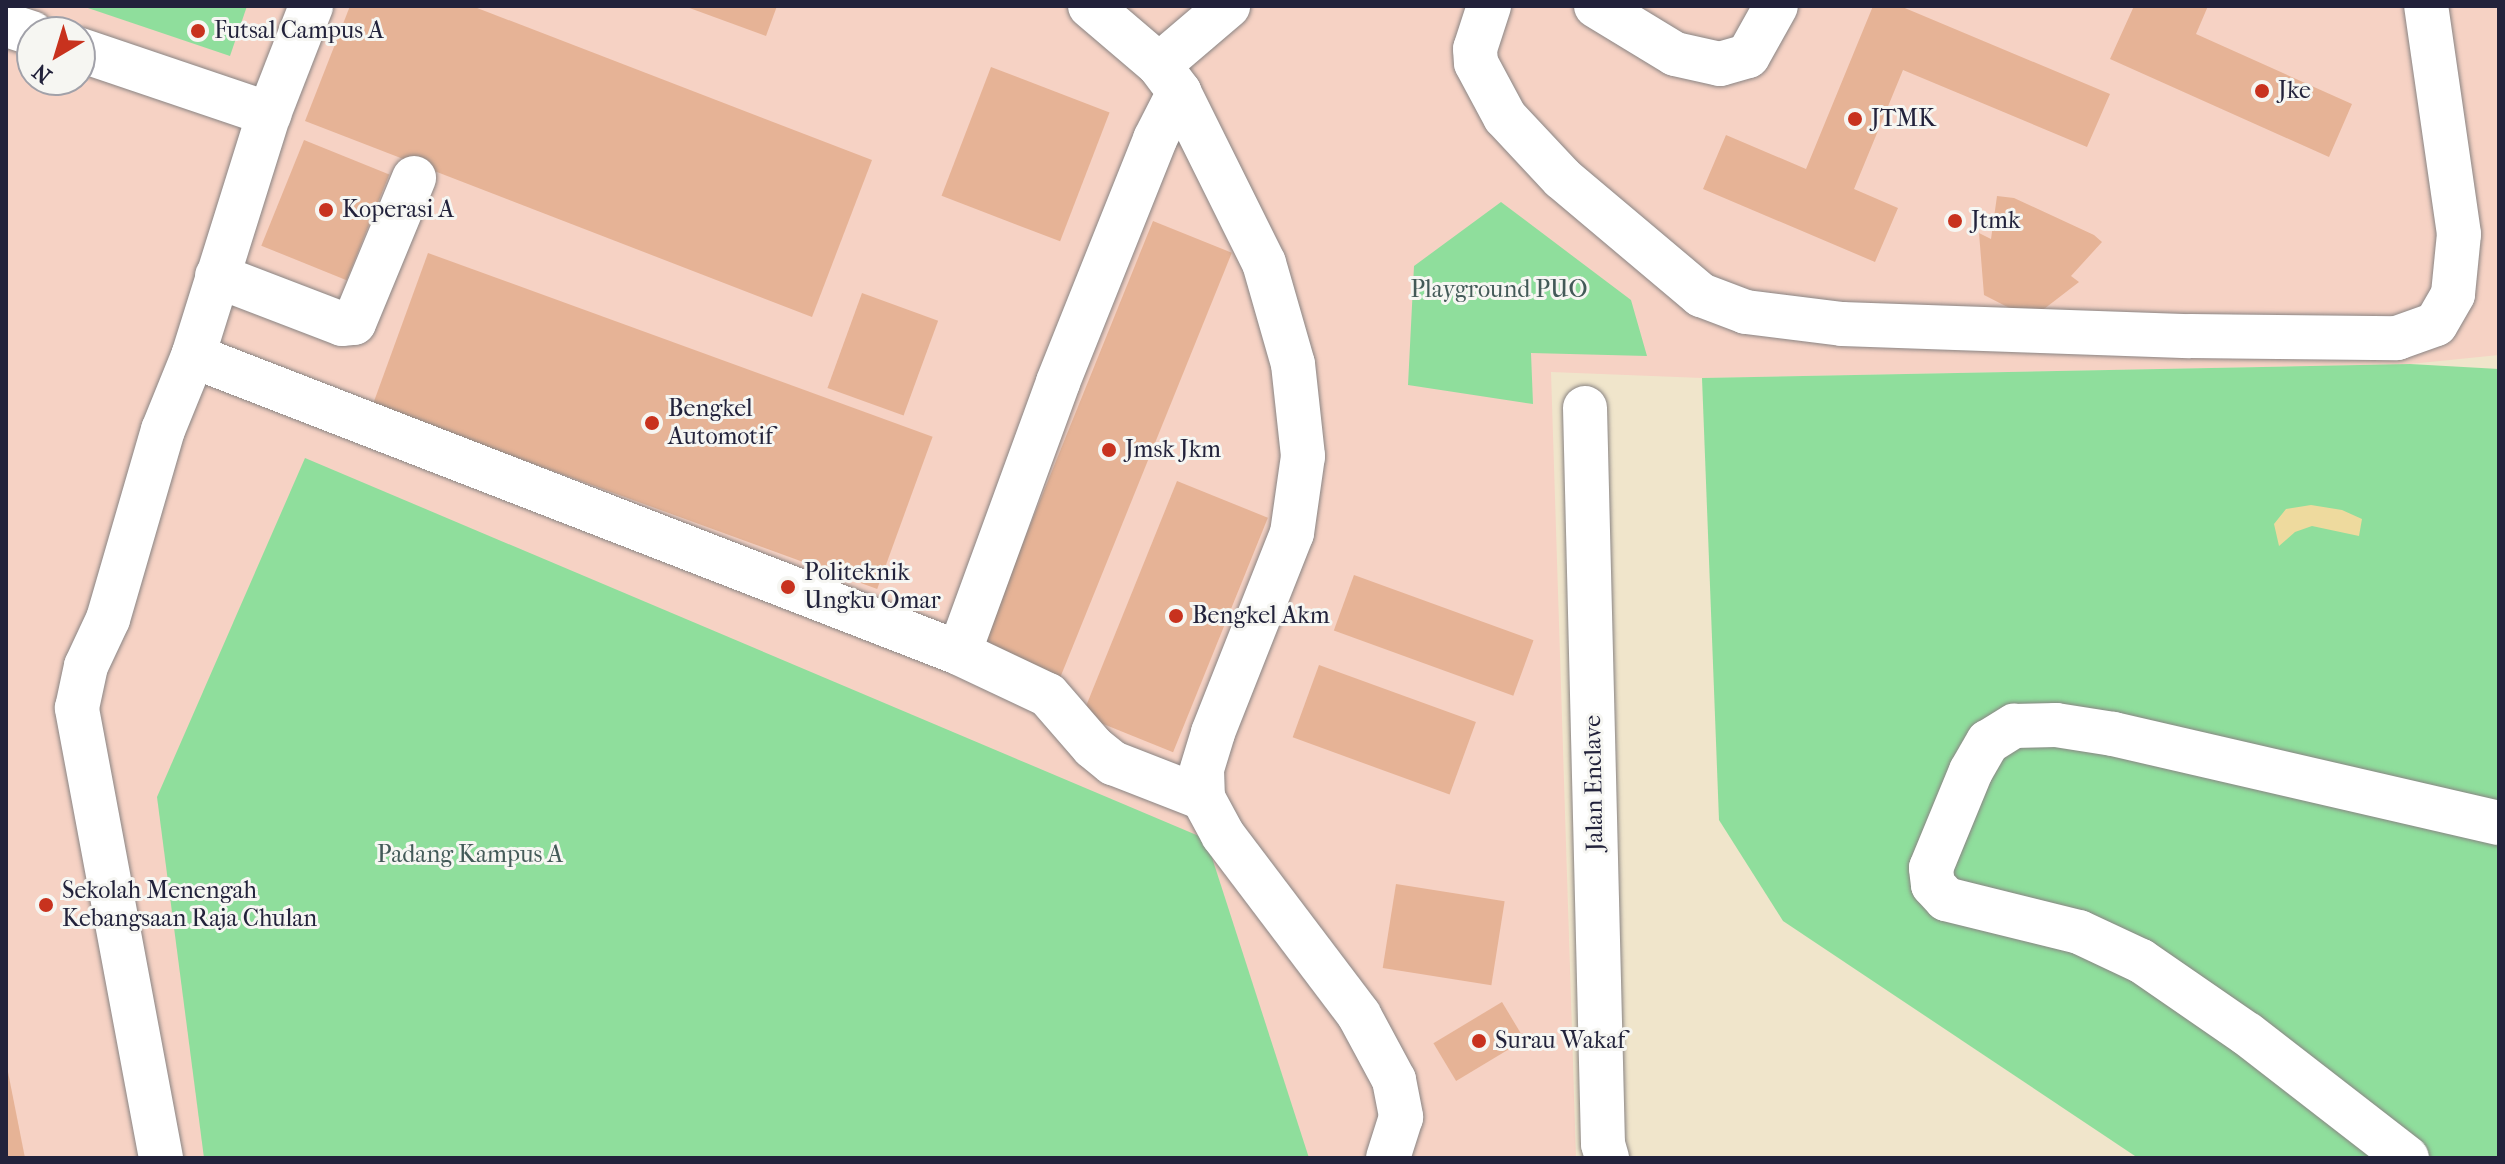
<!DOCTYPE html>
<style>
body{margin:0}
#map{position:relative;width:2505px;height:1164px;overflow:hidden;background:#f0e5cb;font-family:"IM FELL French Canon",serif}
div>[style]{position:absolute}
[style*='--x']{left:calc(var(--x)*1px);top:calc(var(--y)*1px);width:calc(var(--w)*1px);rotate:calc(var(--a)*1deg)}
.built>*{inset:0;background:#f6d2c4}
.green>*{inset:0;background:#8fde9c}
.sand>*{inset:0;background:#eeda9e}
.building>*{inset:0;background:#e6b396;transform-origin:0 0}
.roads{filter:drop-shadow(0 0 2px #898483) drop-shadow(0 0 2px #898483)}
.minor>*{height:44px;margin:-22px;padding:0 22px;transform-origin:22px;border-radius:22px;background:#fff}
.dots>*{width:22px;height:22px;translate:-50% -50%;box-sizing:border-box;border:4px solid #f6f6f2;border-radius:50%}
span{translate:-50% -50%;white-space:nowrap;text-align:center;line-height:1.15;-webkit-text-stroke:6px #f6f6f2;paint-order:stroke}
.poi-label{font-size:24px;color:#22223b}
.left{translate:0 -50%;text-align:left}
.park-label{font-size:24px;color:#435a58}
.street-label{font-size:24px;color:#22223b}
.frame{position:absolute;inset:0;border:8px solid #22223b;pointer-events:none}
.north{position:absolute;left:16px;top:16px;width:80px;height:80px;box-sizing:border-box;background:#f6f6f2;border:2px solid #a1a1a9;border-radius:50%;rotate:218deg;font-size:22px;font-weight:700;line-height:32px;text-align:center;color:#22223b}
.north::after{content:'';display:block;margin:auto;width:28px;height:36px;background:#c8321e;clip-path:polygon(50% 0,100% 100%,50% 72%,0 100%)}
</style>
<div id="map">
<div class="built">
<i style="clip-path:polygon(evenodd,6px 6px,2499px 6px,2499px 355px,2410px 364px,1702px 378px,1551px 372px,1576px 1158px,6px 1158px,6px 6px,32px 32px,80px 32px,80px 80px,32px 80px,32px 32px)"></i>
</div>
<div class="green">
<i style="clip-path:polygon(82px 6px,247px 6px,230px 56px)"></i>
<i style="clip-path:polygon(1501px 202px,1631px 300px,1647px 356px,1531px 353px,1533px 404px,1408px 385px,1414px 266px)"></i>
<i style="clip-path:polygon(2410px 364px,2499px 369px,2499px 1158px,2138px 1158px,1783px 921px,1719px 820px,1702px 378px)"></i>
<i style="clip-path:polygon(305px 458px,1206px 839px,1309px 1158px,204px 1158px,157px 797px)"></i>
</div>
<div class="sand">
<i style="clip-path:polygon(2311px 505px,2342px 510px,2362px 519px,2359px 536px,2312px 526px,2295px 532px,2279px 546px,2274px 524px,2286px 509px)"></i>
</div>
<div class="building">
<i style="clip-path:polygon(350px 6px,472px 6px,872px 160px,812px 317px,305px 121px)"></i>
<i style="clip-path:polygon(684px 6px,777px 6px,766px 36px)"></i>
<i style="clip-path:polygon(1873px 6px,1900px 6px,2110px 94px,2087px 147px,1903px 70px,1854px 189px,1898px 208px,1875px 262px,1703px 189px,1726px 135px,1806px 169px)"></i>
<i style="clip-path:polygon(2134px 6px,2208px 6px,2196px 34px,2352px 104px,2329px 157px,2110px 59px)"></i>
<i style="left:991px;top:67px;width:127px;height:138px;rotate:21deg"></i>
<i style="left:304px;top:140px;width:92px;height:114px;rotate:22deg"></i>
<i style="clip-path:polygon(1997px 196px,2014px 198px,2094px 235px,2102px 242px,2071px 276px,2079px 282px,2031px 319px,1984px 295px,1979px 233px,1991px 239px)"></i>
<i style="left:1153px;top:221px;width:85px;height:457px;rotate:22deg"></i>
<i style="left:428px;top:253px;width:537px;height:162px;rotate:20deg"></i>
<i style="left:862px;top:293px;width:81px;height:101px;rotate:20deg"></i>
<i style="left:1177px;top:481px;width:98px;height:253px;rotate:22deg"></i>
<i style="left:1354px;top:575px;width:191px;height:59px;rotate:20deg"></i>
<i style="left:1319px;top:665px;width:167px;height:77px;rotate:20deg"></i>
<i style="left:1396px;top:884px;width:110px;height:85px;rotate:9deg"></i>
<i style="left:1502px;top:1002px;width:44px;height:80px;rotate:59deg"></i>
<i style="clip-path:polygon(6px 1067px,7px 1067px,25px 1158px,6px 1158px)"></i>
</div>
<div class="roads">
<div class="minor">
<i style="--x:1090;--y:6;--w:91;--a:40.5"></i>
<i style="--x:1159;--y:65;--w:34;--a:53"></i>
<i style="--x:1179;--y:92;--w:191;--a:63.6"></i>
<i style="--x:1264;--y:263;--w:105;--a:74"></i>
<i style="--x:1293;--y:364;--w:93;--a:83.8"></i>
<i style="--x:1303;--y:456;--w:78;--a:98.1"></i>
<i style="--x:1292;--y:533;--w:215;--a:111.6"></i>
<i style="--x:1213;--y:733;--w:39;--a:107"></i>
<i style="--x:1202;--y:770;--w:28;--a:88"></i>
<i style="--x:1203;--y:798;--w:42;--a:61.6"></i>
<i style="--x:1223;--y:835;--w:226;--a:52.9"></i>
<i style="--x:1359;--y:1015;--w:74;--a:61.7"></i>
<i style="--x:1394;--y:1080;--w:38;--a:79"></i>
<i style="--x:1401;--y:1117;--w:43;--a:107.6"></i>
<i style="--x:1489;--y:6;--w:45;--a:108"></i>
<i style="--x:1475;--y:49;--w:14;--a:86"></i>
<i style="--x:1476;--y:63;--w:61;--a:61.8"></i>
<i style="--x:1505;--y:117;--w:83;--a:46.9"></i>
<i style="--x:1562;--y:178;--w:182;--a:40.1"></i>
<i style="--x:1701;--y:295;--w:48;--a:20.7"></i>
<i style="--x:1746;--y:312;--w:97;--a:7.1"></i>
<i style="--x:1842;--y:324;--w:348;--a:2"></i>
<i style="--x:2190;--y:336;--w:207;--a:0.6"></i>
<i style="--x:2397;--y:338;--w:41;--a:-19.7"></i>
<i style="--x:2436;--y:324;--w:34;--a:-60"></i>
<i style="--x:2453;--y:294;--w:60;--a:-84.3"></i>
<i style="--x:2459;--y:234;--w:230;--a:-98.2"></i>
<i style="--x:1596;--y:6;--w:92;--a:31.3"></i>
<i style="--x:1675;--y:54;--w:46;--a:12.5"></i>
<i style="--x:1720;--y:64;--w:29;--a:-16"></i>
<i style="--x:1748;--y:56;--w:57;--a:-60.8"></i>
<i style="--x:13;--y:27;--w:20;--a:18"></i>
<i style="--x:80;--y:50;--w:200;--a:18.7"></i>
<i style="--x:1159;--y:65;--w:91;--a:-40.5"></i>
<i style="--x:217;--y:276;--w:134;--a:21"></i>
<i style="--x:342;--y:324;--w:12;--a:-5"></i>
<i style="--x:354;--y:323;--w:157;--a:-67.5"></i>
<i style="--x:193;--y:356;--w:822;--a:21.19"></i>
<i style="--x:959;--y:653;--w:98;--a:25.3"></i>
<i style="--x:1048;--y:695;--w:69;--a:49.1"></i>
<i style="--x:1093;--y:747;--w:26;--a:39"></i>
<i style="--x:1113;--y:763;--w:97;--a:21.3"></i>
<i style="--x:1585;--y:408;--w:736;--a:88.6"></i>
<i style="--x:1603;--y:1144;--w:15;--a:74"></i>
<i style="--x:959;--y:653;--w:289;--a:-69.9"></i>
<i style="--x:1058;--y:382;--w:262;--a:-68.2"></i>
<i style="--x:1155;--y:139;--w:53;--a:-62.9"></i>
<i style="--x:161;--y:1158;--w:458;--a:-100.6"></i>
<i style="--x:77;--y:708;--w:43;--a:-77.9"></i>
<i style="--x:86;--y:666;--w:52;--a:-64.9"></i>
<i style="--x:108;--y:619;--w:197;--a:-73.8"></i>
<i style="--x:163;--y:430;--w:80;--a:-67.9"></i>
<i style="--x:193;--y:356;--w:254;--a:-72.6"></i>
<i style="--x:269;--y:114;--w:116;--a:-68.7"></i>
<i style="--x:2407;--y:1158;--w:202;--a:-142.2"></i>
<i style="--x:2247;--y:1034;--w:129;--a:-145.4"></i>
<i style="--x:2141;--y:961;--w:68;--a:-154.9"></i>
<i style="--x:2079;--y:932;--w:137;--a:-166.1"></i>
<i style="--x:1946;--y:899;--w:19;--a:-133"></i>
<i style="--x:1933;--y:885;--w:17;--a:-97"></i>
<i style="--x:1931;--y:868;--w:105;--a:-67.6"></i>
<i style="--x:1971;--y:771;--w:34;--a:-60"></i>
<i style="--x:1988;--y:742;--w:31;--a:-32"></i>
<i style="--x:2014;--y:726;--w:42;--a:-1.4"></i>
<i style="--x:2056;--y:725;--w:58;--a:9"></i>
<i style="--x:2113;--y:734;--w:396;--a:13"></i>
</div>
</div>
<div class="dots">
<i style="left:198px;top:31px;background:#c8321e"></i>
<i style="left:2262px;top:91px;background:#c8321e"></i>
<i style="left:1855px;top:119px;background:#c8321e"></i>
<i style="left:326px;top:210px;background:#c8321e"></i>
<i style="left:1955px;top:221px;background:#c8321e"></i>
<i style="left:652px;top:423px;background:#c8321e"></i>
<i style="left:1109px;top:450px;background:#c8321e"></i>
<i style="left:788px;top:587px;background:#c8321e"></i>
<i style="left:1176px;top:616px;background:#c8321e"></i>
<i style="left:46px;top:905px;background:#c8321e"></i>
<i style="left:1479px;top:1041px;background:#c8321e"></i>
</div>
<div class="poi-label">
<span class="left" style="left:214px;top:31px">Futsal Campus A</span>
<span class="left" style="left:2278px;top:91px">Jke</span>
<span class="left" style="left:1871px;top:119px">JTMK</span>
<span class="left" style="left:342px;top:210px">Koperasi A</span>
<span class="left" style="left:1971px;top:221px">Jtmk</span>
<span class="left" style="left:668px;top:423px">Bengkel<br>Automotif</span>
<span class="left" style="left:1125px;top:450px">Jmsk Jkm</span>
<span class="left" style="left:804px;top:587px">Politeknik<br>Ungku Omar</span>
<span class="left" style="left:1192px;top:616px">Bengkel Akm</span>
<span class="left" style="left:62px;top:905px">Sekolah Menengah<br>Kebangsaan Raja Chulan</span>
<span class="left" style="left:1495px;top:1041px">Surau Wakaf</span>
</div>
<div class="park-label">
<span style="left:1499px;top:290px">Playground PUO</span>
<span style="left:470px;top:855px">Padang Kampus A</span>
</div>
<div class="street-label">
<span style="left:1594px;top:783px;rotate:-91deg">Jalan Enclave</span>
</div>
<div class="frame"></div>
<div class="north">N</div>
</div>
